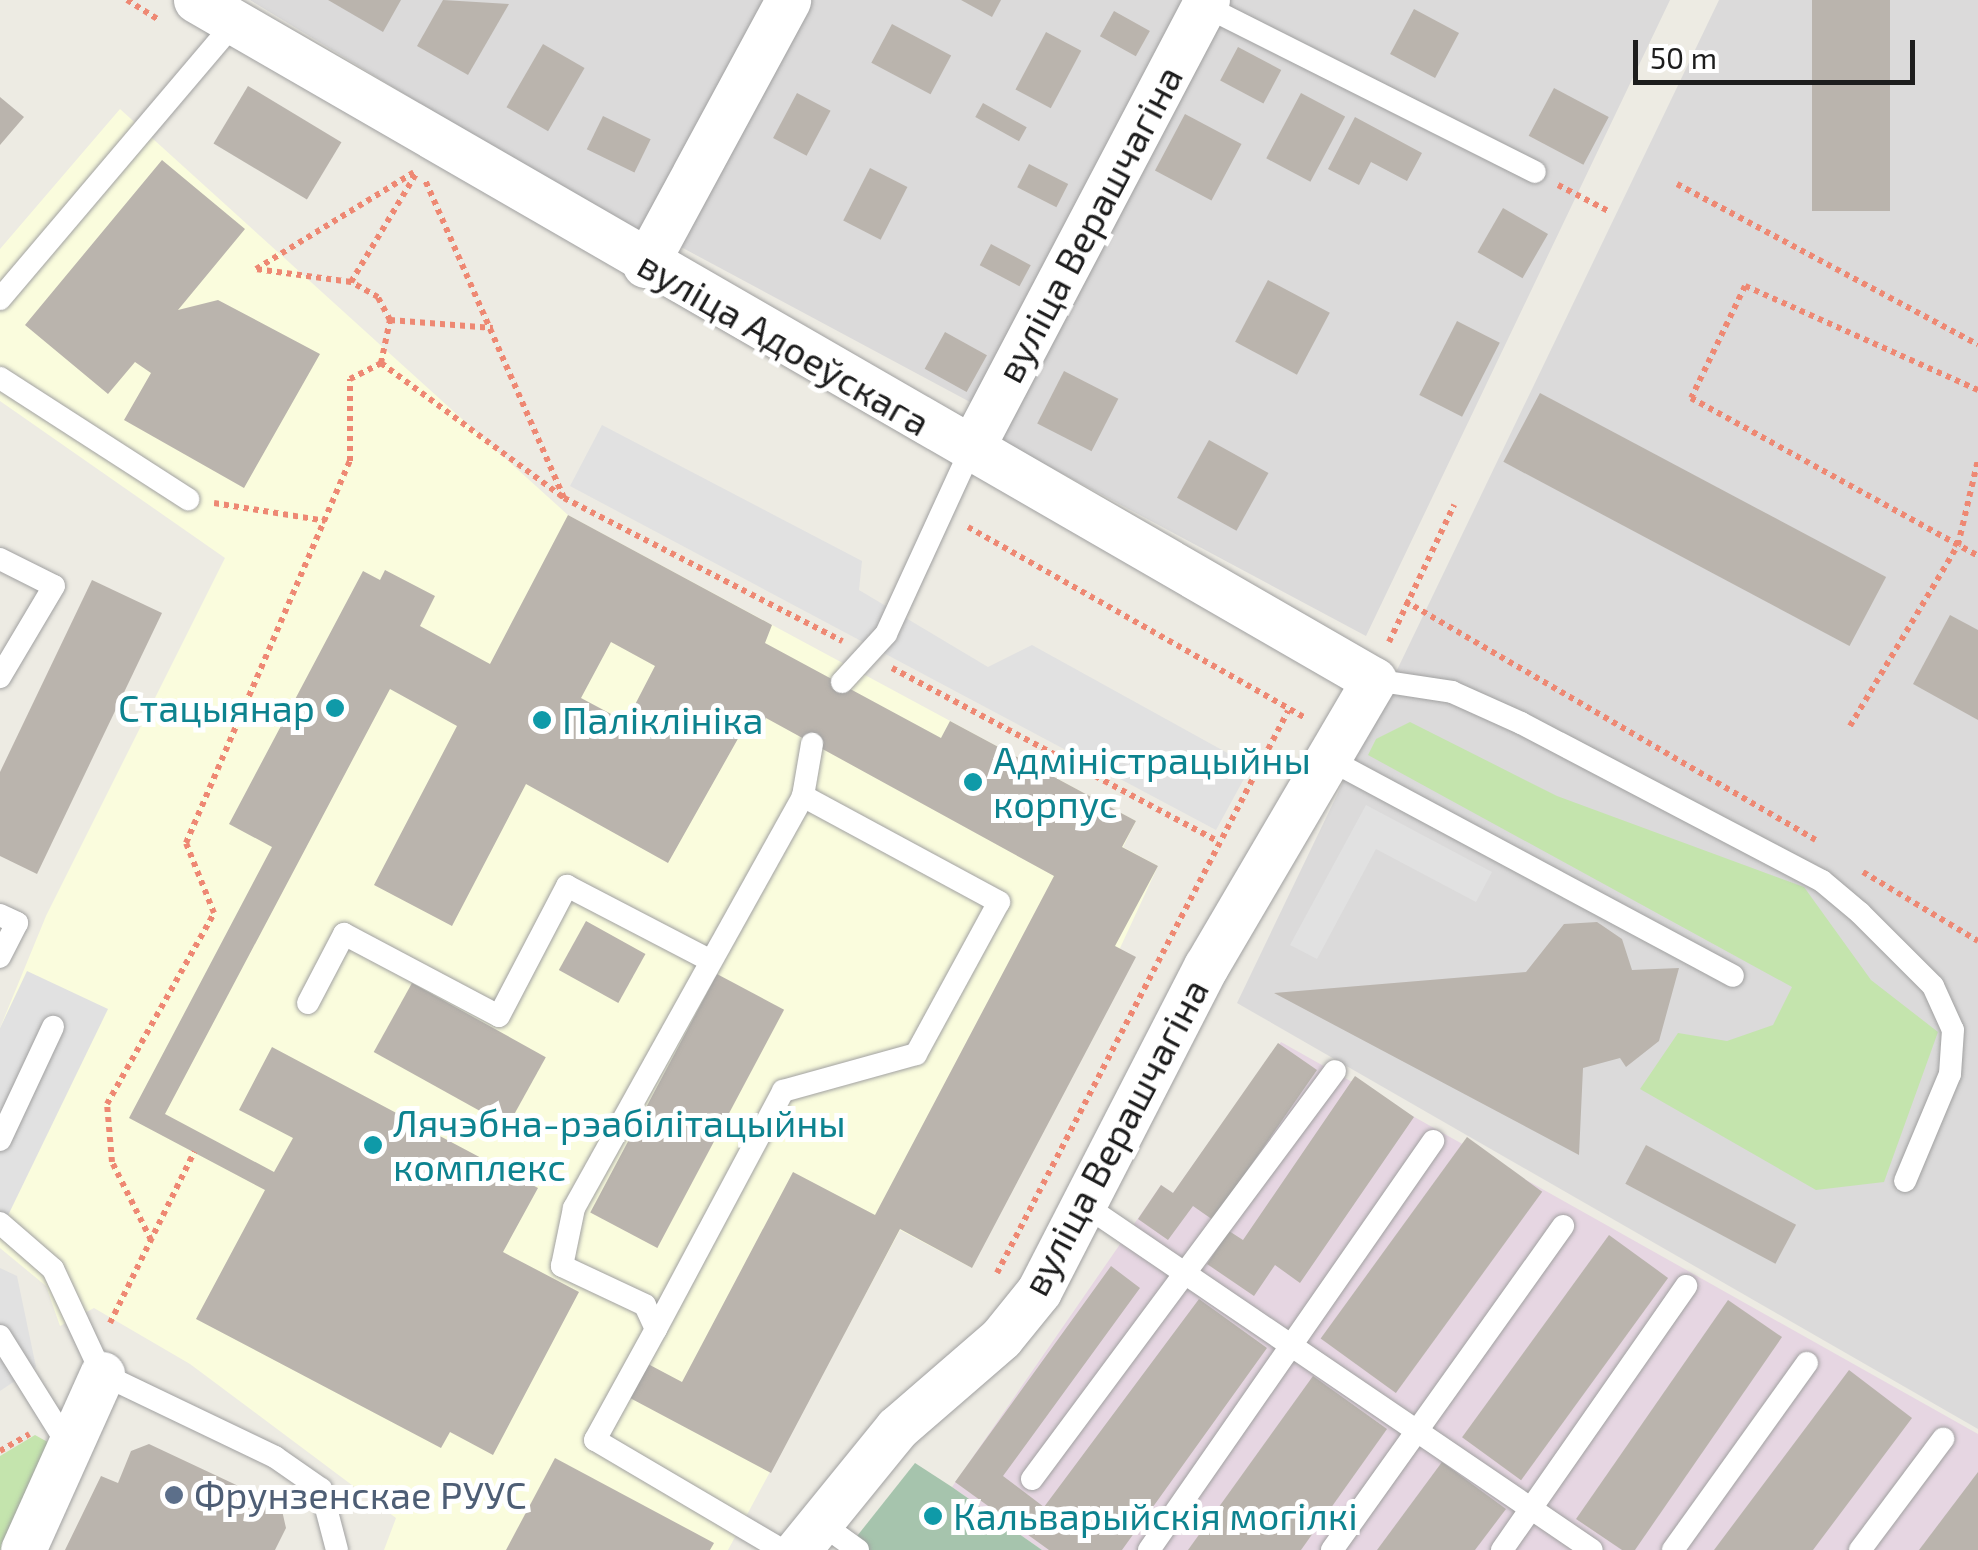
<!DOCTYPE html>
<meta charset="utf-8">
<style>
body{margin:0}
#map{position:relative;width:1978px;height:1550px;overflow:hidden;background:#edebe3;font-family:"Exo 2",sans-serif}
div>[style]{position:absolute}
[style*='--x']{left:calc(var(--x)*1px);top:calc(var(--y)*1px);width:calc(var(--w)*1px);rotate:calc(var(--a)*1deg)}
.residential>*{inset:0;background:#dbdada}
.industrial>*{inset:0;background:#e6d6e2}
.education>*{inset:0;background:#fafcdd}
.grass>*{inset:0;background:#c4e4ad}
.cemetery>*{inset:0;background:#a6c4ad}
.parking>*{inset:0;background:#e1e1e1}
.building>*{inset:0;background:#bab4ad;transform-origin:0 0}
.path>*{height:6px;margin-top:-3px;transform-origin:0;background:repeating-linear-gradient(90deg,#ee8873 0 5px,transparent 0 10px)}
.roads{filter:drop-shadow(0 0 2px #a1a1a1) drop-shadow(0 0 2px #a1a1a1)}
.service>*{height:22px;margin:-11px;padding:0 11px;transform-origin:11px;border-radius:11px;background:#fff}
.minor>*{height:45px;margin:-22.5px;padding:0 22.5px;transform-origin:22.5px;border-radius:22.5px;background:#fff}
.dots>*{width:28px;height:28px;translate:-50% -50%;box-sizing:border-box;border:5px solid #fff;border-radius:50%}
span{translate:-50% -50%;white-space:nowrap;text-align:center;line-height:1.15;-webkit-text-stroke:10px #fff;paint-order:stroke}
.street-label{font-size:38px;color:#1d1d1d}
.culture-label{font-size:38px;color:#0d838f}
.right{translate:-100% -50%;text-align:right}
.left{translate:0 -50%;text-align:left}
.service-label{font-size:38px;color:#4e5e75}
.scale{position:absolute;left:1633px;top:40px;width:282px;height:45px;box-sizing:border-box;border:5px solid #1d1d1d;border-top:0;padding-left:12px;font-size:30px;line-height:35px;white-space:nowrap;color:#1d1d1d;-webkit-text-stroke:8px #fff;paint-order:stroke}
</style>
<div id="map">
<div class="residential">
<i style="clip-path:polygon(250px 0,1670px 0,1366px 636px,1009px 445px,970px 402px,681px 247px,620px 225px)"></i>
<i style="clip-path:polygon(1719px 0,1978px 0,1978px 1429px,1237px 1003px)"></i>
</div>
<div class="industrial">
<i style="clip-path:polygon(1281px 1042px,1978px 1434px,1978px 1550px,1042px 1550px,952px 1487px,1161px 1185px,1173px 1193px)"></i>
</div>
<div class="education">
<i style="clip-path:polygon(120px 109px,568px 515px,1136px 821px,1123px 847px,1158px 866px,972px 1268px,900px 1230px,728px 1550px,384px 1550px,396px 1518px,190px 1364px,94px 1308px,60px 1326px,46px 1286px,0 1248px,0 1028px,46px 916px,225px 558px,0 401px,0 249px)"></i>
</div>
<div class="grass">
<i style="clip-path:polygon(1410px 722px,1557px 796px,1804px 887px,1871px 980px,1938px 1032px,1884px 1182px,1816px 1190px,1640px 1089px,1678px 1033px,1727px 1041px,1773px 1025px,1792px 987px,1368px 755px,1376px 739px)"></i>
<i style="clip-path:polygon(35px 1435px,53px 1445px,12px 1550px,0 1550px,0 1456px)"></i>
</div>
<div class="cemetery">
<i style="clip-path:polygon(915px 1463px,952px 1487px,1042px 1550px,846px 1550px)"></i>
</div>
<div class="parking">
<i style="clip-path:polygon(602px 425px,862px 561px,859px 590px,988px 667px,1032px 645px,1251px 766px,1216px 830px,570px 486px)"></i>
<i style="clip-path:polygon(1366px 805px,1492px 872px,1476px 902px,1376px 849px,1317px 959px,1290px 945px)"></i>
<i style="clip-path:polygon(27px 971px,108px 1009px,0 1232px,0 1028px)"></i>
<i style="clip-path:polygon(0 1268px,17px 1276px,36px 1367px,0 1391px)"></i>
</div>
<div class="building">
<i style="clip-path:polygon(328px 0,401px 0,383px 32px)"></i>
<i style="clip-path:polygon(443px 0,509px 4px,468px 75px,417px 46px)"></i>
<i style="clip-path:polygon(961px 0,1001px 0,992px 17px)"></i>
<i style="left:1812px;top:0;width:78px;height:211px"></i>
<i style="left:1414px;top:9px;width:51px;height:51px;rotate:28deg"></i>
<i style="left:1114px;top:11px;width:41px;height:29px;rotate:29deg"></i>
<i style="left:892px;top:24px;width:67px;height:44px;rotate:28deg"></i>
<i style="left:1046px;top:32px;width:40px;height:65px;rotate:28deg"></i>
<i style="left:543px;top:44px;width:48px;height:73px;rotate:30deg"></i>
<i style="left:1238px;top:47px;width:49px;height:38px;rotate:28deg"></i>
<i style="left:248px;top:86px;width:109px;height:67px;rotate:31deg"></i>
<i style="left:1554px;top:88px;width:62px;height:54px;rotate:28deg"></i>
<i style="left:797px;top:93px;width:38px;height:51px;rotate:28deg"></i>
<i style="left:1301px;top:93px;width:50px;height:74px;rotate:28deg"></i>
<i style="clip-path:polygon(0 97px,24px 117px,0 145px)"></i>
<i style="left:983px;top:103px;width:50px;height:16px;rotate:29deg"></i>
<i style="left:1185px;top:114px;width:64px;height:64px;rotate:28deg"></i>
<i style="left:603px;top:116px;width:53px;height:37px;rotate:26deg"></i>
<i style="clip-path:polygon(1355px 117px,1422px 153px,1407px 181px,1371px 162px,1359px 185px,1328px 169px)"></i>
<i style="clip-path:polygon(162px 160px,245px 229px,178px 310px,218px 300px,320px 354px,244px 488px,124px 420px,151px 373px,135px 362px,108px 394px,25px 325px)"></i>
<i style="left:1029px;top:164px;width:44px;height:26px;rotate:27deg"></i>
<i style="left:870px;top:168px;width:42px;height:59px;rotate:27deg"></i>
<i style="left:1503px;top:208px;width:52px;height:51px;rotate:30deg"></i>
<i style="left:991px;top:244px;width:45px;height:24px;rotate:28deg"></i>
<i style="left:1268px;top:280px;width:70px;height:70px;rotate:28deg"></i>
<i style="left:1457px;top:321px;width:48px;height:83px;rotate:27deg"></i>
<i style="left:945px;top:332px;width:48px;height:42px;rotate:29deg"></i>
<i style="left:1064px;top:371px;width:61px;height:59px;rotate:27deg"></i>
<i style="left:1540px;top:393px;width:392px;height:78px;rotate:28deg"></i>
<i style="left:1209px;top:440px;width:68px;height:66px;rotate:29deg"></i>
<i style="clip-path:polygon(evenodd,568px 515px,772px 625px,765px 643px,941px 738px,950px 721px,1136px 821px,1122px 847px,1158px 866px,1115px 946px,1136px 957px,972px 1268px,900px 1229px,771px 1473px,630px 1398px,648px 1364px,682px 1382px,793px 1172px,875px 1215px,1054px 876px,766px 718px,759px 735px,744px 728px,668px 863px,526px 784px,452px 926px,374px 885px,457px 726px,390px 689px,165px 1114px,274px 1172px,293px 1138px,239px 1110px,272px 1047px,538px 1188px,503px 1252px,579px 1292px,493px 1455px,450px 1432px,441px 1448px,196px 1319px,265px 1190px,129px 1118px,272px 847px,229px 824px,363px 571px,380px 580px,385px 570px,435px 596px,420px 626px,490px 664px,568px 515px,611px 642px,655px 666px,626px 722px,581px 698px,611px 642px)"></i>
<i style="clip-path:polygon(92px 580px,162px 613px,37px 874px,0 856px,0 772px)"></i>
<i style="clip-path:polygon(1950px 615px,1978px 630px,1978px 720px,1913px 684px)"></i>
<i style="left:586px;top:921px;width:68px;height:56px;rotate:29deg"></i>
<i style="clip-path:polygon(1597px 922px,1622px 939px,1632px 970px,1679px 968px,1659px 1041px,1626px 1067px,1620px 1058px,1583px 1068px,1579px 1155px,1274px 993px,1526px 972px,1564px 924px)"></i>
<i style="left:717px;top:974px;width:76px;height:270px;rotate:28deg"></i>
<i style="left:412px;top:983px;width:153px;height:79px;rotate:29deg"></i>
<i style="clip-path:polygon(1278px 1043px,1317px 1070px,1213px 1220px,1193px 1206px,1168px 1240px,1138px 1219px,1161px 1185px,1173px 1193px)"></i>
<i style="clip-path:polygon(1355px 1076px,1414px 1117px,1300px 1283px,1275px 1265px,1254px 1296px,1207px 1264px,1229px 1231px,1243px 1240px)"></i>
<i style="left:1467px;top:1137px;width:93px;height:249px;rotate:36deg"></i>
<i style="left:1646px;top:1145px;width:170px;height:44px;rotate:28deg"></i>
<i style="left:1609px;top:1235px;width:73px;height:250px;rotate:36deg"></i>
<i style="clip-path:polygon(1111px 1266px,1140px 1288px,1003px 1476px,1044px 1507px,1199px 1299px,1267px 1348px,1122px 1550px,1049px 1550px,955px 1482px)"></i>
<i style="clip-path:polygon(1728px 1300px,1782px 1337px,1635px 1550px,1622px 1550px,1576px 1519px)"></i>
<i style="clip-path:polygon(1849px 1370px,1912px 1418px,1813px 1550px,1714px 1550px)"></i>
<i style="clip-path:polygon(1313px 1376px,1387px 1429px,1301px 1550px,1188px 1550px)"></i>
<i style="clip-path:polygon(149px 1444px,281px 1506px,286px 1528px,275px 1550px,65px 1550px,101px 1476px,118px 1483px,131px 1451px)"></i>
<i style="clip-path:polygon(555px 1458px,714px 1543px,710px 1550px,506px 1550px)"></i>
<i style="clip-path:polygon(1442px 1462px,1506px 1509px,1475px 1550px,1377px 1550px)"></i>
<i style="clip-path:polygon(1978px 1472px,1978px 1550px,1919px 1550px)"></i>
</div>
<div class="path">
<i style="--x:127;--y:0;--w:39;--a:32"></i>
<i style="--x:1677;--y:184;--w:341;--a:28.1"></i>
<i style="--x:1558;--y:185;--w:59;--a:27.4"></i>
<i style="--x:351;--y:282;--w:96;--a:-172.2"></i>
<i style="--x:256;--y:269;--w:185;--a:-31.5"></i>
<i style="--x:390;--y:320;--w:103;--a:4.4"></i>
<i style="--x:381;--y:363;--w:44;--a:-78.2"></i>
<i style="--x:390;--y:320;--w:26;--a:-118"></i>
<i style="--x:378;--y:297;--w:31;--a:-151"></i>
<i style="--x:351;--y:282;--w:126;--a:-59"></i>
<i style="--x:1978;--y:390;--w:255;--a:-155.9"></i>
<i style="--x:1745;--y:286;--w:124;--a:115.7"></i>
<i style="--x:1691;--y:398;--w:328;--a:28.8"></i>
<i style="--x:564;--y:498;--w:313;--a:27.2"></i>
<i style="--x:214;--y:503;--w:113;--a:9.1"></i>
<i style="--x:968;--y:527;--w:387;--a:29.5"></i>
<i style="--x:1405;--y:601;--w:475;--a:30.2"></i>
<i style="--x:1389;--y:642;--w:152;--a:-64.6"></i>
<i style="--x:892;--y:668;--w:369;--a:28"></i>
<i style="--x:1850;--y:726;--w:211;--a:-59.2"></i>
<i style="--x:1958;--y:545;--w:87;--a:-76.8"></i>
<i style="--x:1863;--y:872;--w:134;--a:31"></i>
<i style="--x:151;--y:1240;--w:87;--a:-116.6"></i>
<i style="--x:112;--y:1162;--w:58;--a:-94.9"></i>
<i style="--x:107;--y:1104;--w:219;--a:-60.7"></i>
<i style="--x:214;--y:913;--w:75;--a:-111.8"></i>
<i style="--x:186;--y:843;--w:416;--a:-66.8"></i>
<i style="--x:350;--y:461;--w:82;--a:-90"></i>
<i style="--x:350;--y:379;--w:35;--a:-27"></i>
<i style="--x:381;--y:363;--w:227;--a:36.4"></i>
<i style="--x:564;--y:498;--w:349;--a:-113.6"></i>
<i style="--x:997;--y:1273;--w:633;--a:-62.63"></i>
<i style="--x:110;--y:1323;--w:191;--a:-63.8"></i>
<i style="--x:0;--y:1451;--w:34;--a:-30"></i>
</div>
<div class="roads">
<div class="service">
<i style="--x:1197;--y:2;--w:378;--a:26.7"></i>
<i style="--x:0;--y:299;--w:362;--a:-49.7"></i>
<i style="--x:0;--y:378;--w:224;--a:32.8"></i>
<i style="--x:0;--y:559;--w:60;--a:26.6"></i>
<i style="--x:54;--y:586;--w:106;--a:120.7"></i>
<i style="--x:1374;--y:680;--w:79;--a:8.7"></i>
<i style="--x:1452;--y:692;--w:76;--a:24.2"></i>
<i style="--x:1521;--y:723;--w:340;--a:27.7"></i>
<i style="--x:1822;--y:881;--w:50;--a:40.1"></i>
<i style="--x:1860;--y:913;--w:103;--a:45"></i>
<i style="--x:1933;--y:986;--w:48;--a:65.6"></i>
<i style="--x:1953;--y:1030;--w:44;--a:93.9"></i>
<i style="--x:1950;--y:1074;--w:116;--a:112.8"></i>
<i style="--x:842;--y:682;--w:65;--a:-47.5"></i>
<i style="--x:886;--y:634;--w:204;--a:-65.3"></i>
<i style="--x:1323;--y:756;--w:465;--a:28.2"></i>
<i style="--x:0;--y:915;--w:19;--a:25"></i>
<i style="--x:17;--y:923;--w:38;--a:117"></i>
<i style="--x:308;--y:1003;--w:78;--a:-62.4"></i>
<i style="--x:344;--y:934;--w:175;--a:27.9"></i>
<i style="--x:499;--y:1016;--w:147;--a:-62.4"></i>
<i style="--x:567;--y:886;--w:162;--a:27.5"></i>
<i style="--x:0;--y:1140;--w:125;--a:-64.9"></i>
<i style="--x:1083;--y:1204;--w:615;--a:34.21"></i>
<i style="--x:0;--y:1223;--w:70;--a:41"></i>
<i style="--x:53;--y:1269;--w:116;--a:65"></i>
<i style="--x:102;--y:1374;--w:192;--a:25.6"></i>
<i style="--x:275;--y:1457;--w:56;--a:34.8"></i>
<i style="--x:321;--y:1489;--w:63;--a:75.3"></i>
<i style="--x:656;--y:1329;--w:270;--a:-61.9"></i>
<i style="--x:783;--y:1091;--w:138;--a:-15.5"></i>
<i style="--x:916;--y:1054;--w:173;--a:-61.4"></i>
<i style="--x:999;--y:902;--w:223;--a:-151.6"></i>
<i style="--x:0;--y:1336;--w:128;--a:58"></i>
<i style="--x:1032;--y:1479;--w:508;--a:-53.4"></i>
<i style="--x:819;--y:1522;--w:48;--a:35.7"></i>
<i style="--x:782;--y:1550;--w:217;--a:-149.5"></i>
<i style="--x:595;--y:1440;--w:127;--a:-61.2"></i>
<i style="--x:656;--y:1329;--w:26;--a:-115"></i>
<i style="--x:645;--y:1305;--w:92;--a:-154.8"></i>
<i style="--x:562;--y:1266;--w:59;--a:-78.3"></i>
<i style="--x:574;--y:1208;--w:471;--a:-60.9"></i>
<i style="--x:803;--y:796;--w:53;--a:-80.2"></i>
<i style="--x:1149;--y:1550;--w:498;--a:-55.2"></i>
<i style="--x:1332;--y:1550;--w:398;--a:-54.5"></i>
<i style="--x:1502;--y:1550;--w:322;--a:-55.1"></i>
<i style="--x:1673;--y:1550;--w:230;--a:-54.4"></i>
<i style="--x:1860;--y:1550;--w:139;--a:-53.2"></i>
</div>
<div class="minor">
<i style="--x:196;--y:0;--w:1360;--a:30"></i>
<i style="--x:1374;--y:680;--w:332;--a:120.4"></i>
<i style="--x:1206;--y:966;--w:365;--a:117.2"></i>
<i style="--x:1039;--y:1291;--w:60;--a:129"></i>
<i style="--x:1001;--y:1338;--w:138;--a:139.1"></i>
<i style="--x:897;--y:1428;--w:157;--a:129.1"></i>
<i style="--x:645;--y:265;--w:301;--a:-61.6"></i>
<i style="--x:971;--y:449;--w:507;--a:-62.27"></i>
<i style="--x:23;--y:1550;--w:193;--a:-65.8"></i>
</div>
</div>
<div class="dots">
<i style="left:335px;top:708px;background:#0f9aa8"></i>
<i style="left:542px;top:720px;background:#0f9aa8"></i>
<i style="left:973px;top:782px;background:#0f9aa8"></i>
<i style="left:373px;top:1145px;background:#0f9aa8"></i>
<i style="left:174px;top:1495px;background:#5c6f8a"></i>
<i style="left:933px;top:1516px;background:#0f9aa8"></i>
</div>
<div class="street-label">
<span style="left:1089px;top:224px;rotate:-62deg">вуліца Верашчагіна</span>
<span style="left:784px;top:343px;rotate:30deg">вуліца Адоеўскага</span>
<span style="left:1115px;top:1137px;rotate:-62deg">вуліца Верашчагіна</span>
</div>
<div class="culture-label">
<span class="right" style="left:315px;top:708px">Стацыянар</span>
<span class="left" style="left:562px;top:720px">Паліклініка</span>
<span class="left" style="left:993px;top:782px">Адміністрацыйны<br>корпус</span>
<span class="left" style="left:393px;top:1145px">Лячэбна-рэабілітацыйны<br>комплекс</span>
<span class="left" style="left:953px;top:1516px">Кальварыйскія могілкі</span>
</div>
<div class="service-label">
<span class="left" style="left:194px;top:1495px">Фрунзенскае РУУС</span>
</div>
<div class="scale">50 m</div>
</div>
